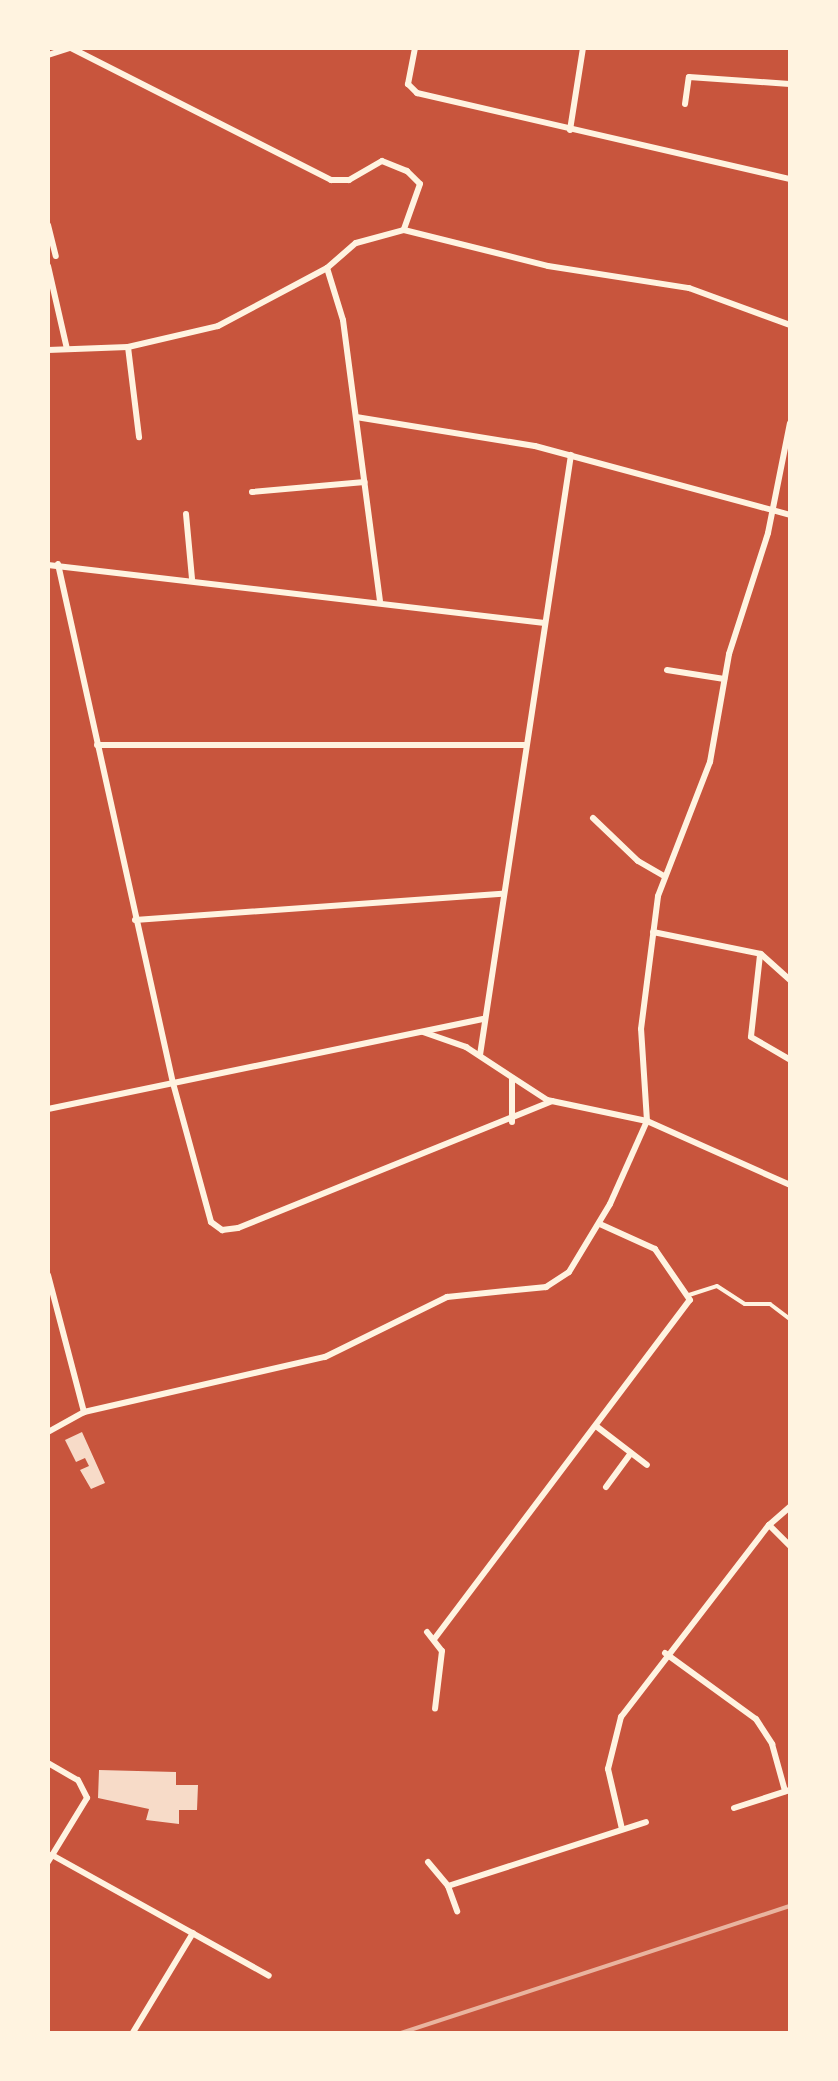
<!DOCTYPE html>
<style>
body{margin:0}
#map{position:relative;width:838px;height:2081px;overflow:hidden;background:#c8553d;font-family:Figtree,sans-serif}
div>[style]{position:absolute}
[style*='--x']{left:calc(var(--x)*1px);top:calc(var(--y)*1px);width:calc(var(--w)*1px);rotate:calc(var(--a)*1deg)}
.building>*{inset:0;background:#f7dbc8}
.service>*{height:4px;margin:-2px;padding:0 2px;transform-origin:2px;border-radius:2px;background:#fff3e0}
.minor>*{height:6px;margin:-3px;padding:0 3px;transform-origin:3px;border-radius:3px;background:#fff3e0}
.rail>*{height:4px;margin:-2px;padding:0 2px;transform-origin:2px;border-radius:2px;background:#e9b49f}
span{translate:-50% -50%;white-space:nowrap;text-align:center;line-height:1.15;-webkit-text-stroke:9px #fff3e0;paint-order:stroke}
.frame{position:absolute;inset:0;border:50px solid #fff3e0;pointer-events:none}
</style>
<div id="map">
<div class="building">
<i style="clip-path:polygon(82px 1432px,105px 1483px,91px 1489px,80px 1470px,89px 1466px,85px 1458px,76px 1462px,65px 1440px)"></i>
<i style="clip-path:polygon(99px 1770px,176px 1772px,176px 1785px,198px 1785px,197px 1810px,179px 1810px,179px 1824px,146px 1820px,149px 1809px,98px 1798px)"></i>
</div>
<div class="service">
<i style="--x:689;--y:1295;--w:29;--a:-18"></i>
<i style="--x:717;--y:1286;--w:33;--a:33"></i>
<i style="--x:745;--y:1304;--w:25;--a:0"></i>
<i style="--x:770;--y:1304;--w:25;--a:37"></i>
</div>
<div class="minor">
<i style="--x:71;--y:48;--w:292;--a:26.9"></i>
<i style="--x:331;--y:180;--w:18;--a:0"></i>
<i style="--x:349;--y:180;--w:38;--a:-30"></i>
<i style="--x:382;--y:161;--w:27;--a:22"></i>
<i style="--x:407;--y:171;--w:18;--a:45"></i>
<i style="--x:420;--y:184;--w:48;--a:109.6"></i>
<i style="--x:415;--y:48;--w:37;--a:101"></i>
<i style="--x:408;--y:84;--w:13;--a:45"></i>
<i style="--x:417;--y:93;--w:383;--a:13"></i>
<i style="--x:48;--y:55;--w:23;--a:-18"></i>
<i style="--x:685;--y:104;--w:27;--a:-82"></i>
<i style="--x:689;--y:77;--w:101;--a:4"></i>
<i style="--x:570;--y:130;--w:83;--a:-81"></i>
<i style="--x:48;--y:225;--w:32;--a:76"></i>
<i style="--x:48;--y:266;--w:85;--a:77.1"></i>
<i style="--x:327;--y:268;--w:54;--a:72.9"></i>
<i style="--x:343;--y:320;--w:283;--a:82.5"></i>
<i style="--x:128;--y:347;--w:91;--a:83"></i>
<i style="--x:48;--y:350;--w:80;--a:-2.1"></i>
<i style="--x:128;--y:347;--w:92;--a:-13.1"></i>
<i style="--x:218;--y:326;--w:123;--a:-28"></i>
<i style="--x:327;--y:268;--w:38;--a:-41"></i>
<i style="--x:356;--y:243;--w:50;--a:-15.2"></i>
<i style="--x:404;--y:230;--w:148;--a:14"></i>
<i style="--x:548;--y:266;--w:143;--a:8.9"></i>
<i style="--x:689;--y:288;--w:108;--a:20.1"></i>
<i style="--x:356;--y:417;--w:181;--a:9.2"></i>
<i style="--x:535;--y:446;--w:264;--a:15.1"></i>
<i style="--x:252;--y:492;--w:113;--a:-5.1"></i>
<i style="--x:186;--y:514;--w:65;--a:84.7"></i>
<i style="--x:58;--y:564;--w:532;--a:77.51"></i>
<i style="--x:173;--y:1083;--w:144;--a:74.7"></i>
<i style="--x:211;--y:1222;--w:14;--a:36"></i>
<i style="--x:222;--y:1230;--w:16;--a:-7"></i>
<i style="--x:238;--y:1228;--w:339;--a:-22"></i>
<i style="--x:48;--y:565;--w:500;--a:6.66"></i>
<i style="--x:667;--y:670;--w:58;--a:9"></i>
<i style="--x:97;--y:745;--w:429;--a:0"></i>
<i style="--x:593;--y:818;--w:62;--a:43.7"></i>
<i style="--x:638;--y:861;--w:30;--a:30"></i>
<i style="--x:135;--y:920;--w:368;--a:-4.1"></i>
<i style="--x:653;--y:932;--w:110;--a:11.5"></i>
<i style="--x:761;--y:954;--w:39;--a:42"></i>
<i style="--x:760;--y:955;--w:82;--a:96.3"></i>
<i style="--x:751;--y:1037;--w:44;--a:30.1"></i>
<i style="--x:423;--y:1032;--w:46;--a:19.2"></i>
<i style="--x:466;--y:1047;--w:97;--a:33.2"></i>
<i style="--x:547;--y:1100;--w:102;--a:11.9"></i>
<i style="--x:647;--y:1121;--w:157;--a:24.1"></i>
<i style="--x:480;--y:1055;--w:607;--a:-81.38"></i>
<i style="--x:48;--y:1109;--w:444;--a:-11.7"></i>
<i style="--x:512;--y:1122;--w:44;--a:-90"></i>
<i style="--x:48;--y:1275;--w:142;--a:75.3"></i>
<i style="--x:596;--y:1426;--w:64;--a:37.4"></i>
<i style="--x:48;--y:1432;--w:41;--a:-29.1"></i>
<i style="--x:84;--y:1412;--w:247;--a:-12.9"></i>
<i style="--x:325;--y:1357;--w:136;--a:-26.2"></i>
<i style="--x:447;--y:1297;--w:100;--a:-5.8"></i>
<i style="--x:546;--y:1287;--w:27;--a:-33"></i>
<i style="--x:569;--y:1272;--w:79;--a:-58.9"></i>
<i style="--x:610;--y:1204;--w:91;--a:-66"></i>
<i style="--x:647;--y:1121;--w:92;--a:-93.7"></i>
<i style="--x:641;--y:1029;--w:134;--a:-82.7"></i>
<i style="--x:658;--y:896;--w:144;--a:-68.8"></i>
<i style="--x:710;--y:762;--w:110;--a:-80"></i>
<i style="--x:729;--y:654;--w:127;--a:-72.1"></i>
<i style="--x:768;--y:533;--w:112;--a:-78.7"></i>
<i style="--x:606;--y:1487;--w:42;--a:-53.7"></i>
<i style="--x:769;--y:1525;--w:30;--a:45"></i>
<i style="--x:427;--y:1632;--w:24;--a:52"></i>
<i style="--x:442;--y:1651;--w:58;--a:96.9"></i>
<i style="--x:435;--y:1638;--w:423;--a:-53"></i>
<i style="--x:690;--y:1300;--w:62;--a:-124.5"></i>
<i style="--x:655;--y:1249;--w:60;--a:-155.6"></i>
<i style="--x:665;--y:1653;--w:112;--a:36"></i>
<i style="--x:756;--y:1719;--w:30;--a:57"></i>
<i style="--x:772;--y:1744;--w:49;--a:74.5"></i>
<i style="--x:48;--y:1763;--w:34;--a:30"></i>
<i style="--x:78;--y:1780;--w:20;--a:63"></i>
<i style="--x:87;--y:1798;--w:75;--a:121.4"></i>
<i style="--x:734;--y:1808;--w:59;--a:-17.8"></i>
<i style="--x:622;--y:1829;--w:62;--a:-103.1"></i>
<i style="--x:608;--y:1769;--w:54;--a:-76"></i>
<i style="--x:621;--y:1717;--w:242;--a:-52.4"></i>
<i style="--x:769;--y:1525;--w:28;--a:-41"></i>
<i style="--x:52;--y:1855;--w:248;--a:29.1"></i>
<i style="--x:428;--y:1862;--w:31;--a:50"></i>
<i style="--x:448;--y:1886;--w:27;--a:70"></i>
<i style="--x:448;--y:1886;--w:208;--a:-17.9"></i>
<i style="--x:132;--y:2034;--w:118;--a:-58.9"></i>
</div>
<div class="rail">
<i style="--x:398;--y:2034;--w:412;--a:-18.1"></i>
</div>
<div class="frame"></div>
</div>
